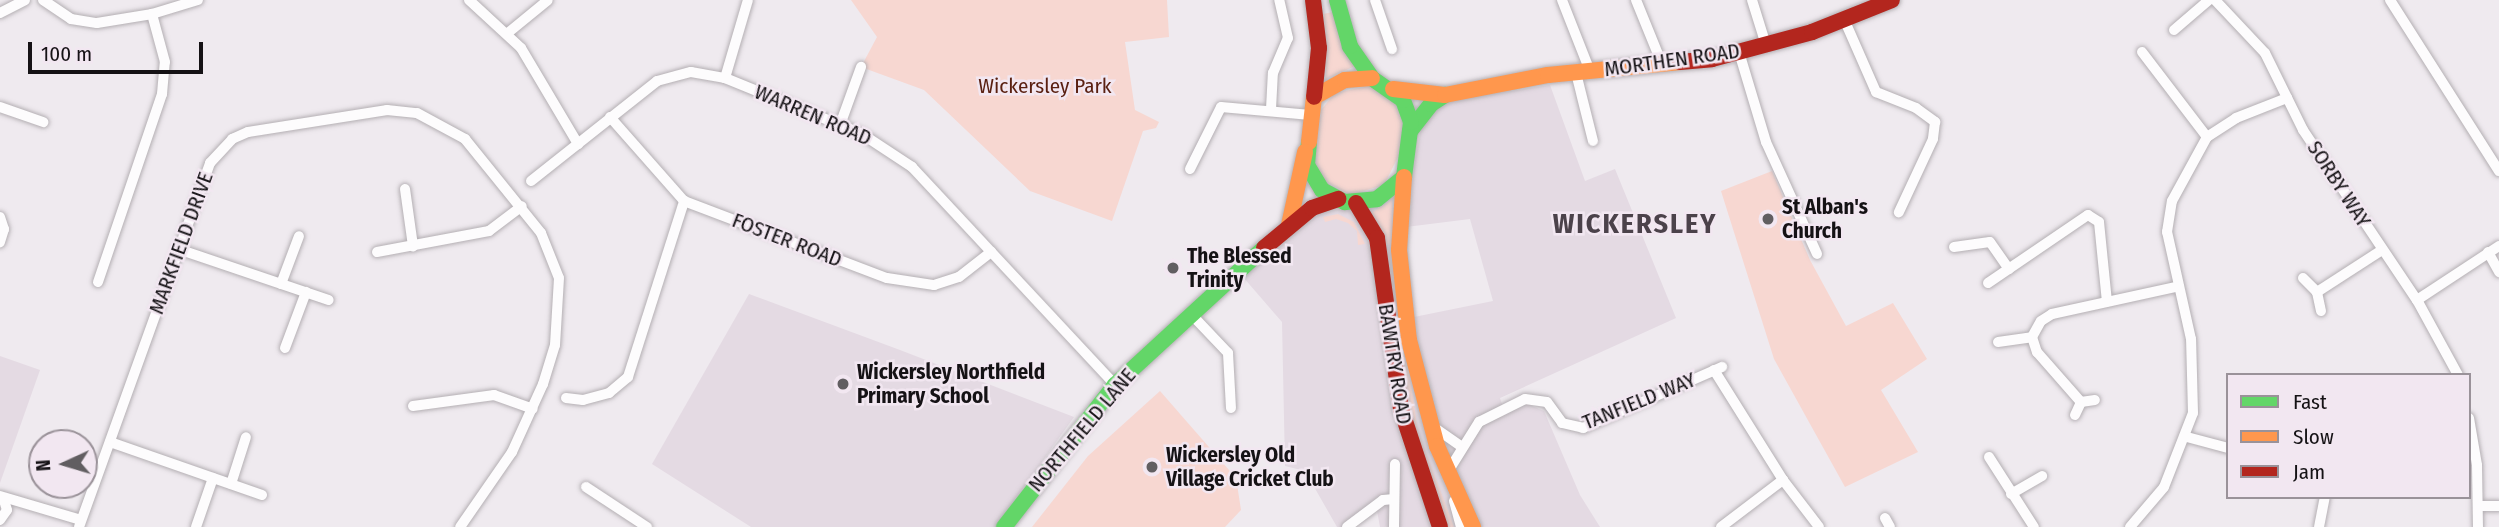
<!DOCTYPE html>
<style>
body{margin:0}
#map{position:relative;width:2499px;height:527px;overflow:hidden;background:#efeaef;font-family:"Fira Sans Condensed",sans-serif}
div>[style]{position:absolute}
[style*='--x']{left:calc(var(--x)*1px);top:calc(var(--y)*1px);width:calc(var(--w)*1px);rotate:calc(var(--a)*1deg)}
.built>*{inset:0;background:#e4dae3}
.green>*{inset:0;background:#f7d7d1}
.roads{filter:drop-shadow(0 0 2px #b4afb3) drop-shadow(0 0 2px #b4afb3)}
.street>*{height:10px;margin:-5px;padding:0 5px;transform-origin:5px;border-radius:5px;background:#fdfcfd}
.fast>*{height:16px;margin:-8px;padding:0 8px;transform-origin:8px;border-radius:8px;background:#63d668}
.slow>*{height:16px;margin:-8px;padding:0 8px;transform-origin:8px;border-radius:8px;background:#ff974d}
.jam>*{height:16px;margin:-8px;padding:0 8px;transform-origin:8px;border-radius:8px;background:#b3261e}
.dots>*{width:19px;height:19px;translate:-50% -50%;box-sizing:border-box;border:4px solid #f2e7f1;border-radius:50%}
span{translate:-50% -50%;white-space:nowrap;text-align:center;line-height:1.15;-webkit-text-stroke:5px #f2e7f1;paint-order:stroke}
.street-label{font-size:21px;color:#151215}
.park-label{font-size:21px;color:#5a2011}
.poi-label{font-size:21px;color:#151215;font-weight:700}
.left{translate:0 -50%;text-align:left}
.district-label{font-size:28px;color:#4b424a;font-weight:700;letter-spacing:2px}
.legend{position:absolute;left:2226px;top:373px;width:245px;height:126px;box-sizing:border-box;background:#f2e7f1;border:2px solid #9a9299;margin:0;padding:9px 12px;list-style:none;font-size:21px;color:#151215}
.legend li{display:flex;align-items:center;gap:14px;height:35px}
.legend b{width:35px;border:2px solid #9a9299}
.north{position:absolute;left:28px;top:429px;width:70px;height:70px;box-sizing:border-box;background:#f2e7f1;border:2px solid #9a9299;border-radius:50%;rotate:266deg;font-size:19px;font-weight:700;line-height:28px;text-align:center;color:#151215}
.north::after{content:'';display:block;margin:auto;width:24px;height:32px;background:#615e61;clip-path:polygon(50% 0,100% 100%,50% 72%,0 100%)}
.scale{position:absolute;left:28px;top:42px;width:175px;height:32px;box-sizing:border-box;border:4px solid #151215;border-top:0;padding-left:9px;font-size:21px;line-height:24px;white-space:nowrap;color:#151215;-webkit-text-stroke:5px #f2e7f1;paint-order:stroke}
</style>
<div id="map">
<div class="built">
<i style="clip-path:polygon(evenodd,1550px 85px,1585px 181px,1615px 169px,1676px 318px,1500px 398px,1504px 410px,1525px 403px,1544px 411px,1580px 495px,1600px 527px,1380px 527px,1376px 505px,1347px 527px,1337px 527px,1305px 471px,1285px 466px,1282px 322px,1243px 277px,1301px 222px,1325px 210px,1373px 208px,1410px 187px,1421px 129px,1438px 104px,1510px 86px,1511px 91px,1550px 85px,1470px 219px,1493px 301px,1414px 317px,1406px 227px,1470px 219px)"></i>
<i style="clip-path:polygon(749px 294px,900px 350px,1074px 417px,995px 527px,751px 527px,652px 464px)"></i>
<i style="clip-path:polygon(0 356px,40px 370px,0 483px)"></i>
</div>
<div class="green">
<i style="clip-path:polygon(851px 0,1167px 0,1169px 37px,1125px 42px,1135px 110px,1159px 122px,1156px 128px,1143px 131px,1112px 221px,1030px 191px,924px 90px,861px 67px,877px 37px)"></i>
<i style="clip-path:polygon(1333px 12px,1355px 66px,1326px 79px,1323px 14px)"></i>
<i style="clip-path:polygon(1369px 86px,1395px 103px,1403px 122px,1400px 153px,1384px 185px,1350px 195px,1325px 181px,1315px 162px,1321px 110px,1335px 93px)"></i>
<i style="clip-path:polygon(1772px 171px,1810px 260px,1846px 326px,1893px 303px,1927px 359px,1881px 390px,1918px 452px,1845px 487px,1774px 359px,1721px 191px)"></i>
<i style="clip-path:polygon(1392px 200px,1393px 244px,1384px 245px,1371px 213px)"></i>
<i style="clip-path:polygon(1338px 214px,1354px 222px,1365px 244px,1358px 245px,1357px 231px,1348px 223px,1336px 219px,1325px 222px,1323px 217px)"></i>
<i style="clip-path:polygon(1394px 269px,1418px 431px,1454px 527px,1446px 527px,1410px 425px,1387px 270px)"></i>
<i style="clip-path:polygon(1160px 391px,1236px 478px,1241px 510px,1225px 527px,1032px 527px,1088px 456px)"></i>
</div>
<div class="roads">
<div class="street">
<i style="--x:43;--y:0;--w:34;--a:34"></i>
<i style="--x:71;--y:19;--w:26;--a:9"></i>
<i style="--x:97;--y:23;--w:56;--a:-9.3"></i>
<i style="--x:152;--y:14;--w:48;--a:-16.9"></i>
<i style="--x:469;--y:0;--w:71;--a:42.7"></i>
<i style="--x:521;--y:48;--w:112;--a:59.3"></i>
<i style="--x:1375;--y:0;--w:52;--a:70.9"></i>
<i style="--x:1562;--y:0;--w:76;--a:68.5"></i>
<i style="--x:1636;--y:0;--w:69;--a:67.9"></i>
<i style="--x:1752;--y:0;--w:47;--a:72.7"></i>
<i style="--x:2215;--y:0;--w:73;--a:46.7"></i>
<i style="--x:2265;--y:53;--w:86;--a:63.7"></i>
<i style="--x:2303;--y:130;--w:205;--a:56.2"></i>
<i style="--x:2417;--y:300;--w:85;--a:61.3"></i>
<i style="--x:2390;--y:0;--w:203;--a:57.5"></i>
<i style="--x:0;--y:13;--w:28;--a:-27"></i>
<i style="--x:1844;--y:19;--w:80;--a:66.3"></i>
<i style="--x:1876;--y:92;--w:43;--a:21.8"></i>
<i style="--x:1916;--y:108;--w:24;--a:36"></i>
<i style="--x:1935;--y:122;--w:17;--a:97"></i>
<i style="--x:1933;--y:139;--w:81;--a:115"></i>
<i style="--x:2174;--y:30;--w:46;--a:-40.6"></i>
<i style="--x:509;--y:32;--w:50;--a:-39.4"></i>
<i style="--x:1739;--y:52;--w:94;--a:73.3"></i>
<i style="--x:1766;--y:142;--w:123;--a:65.5"></i>
<i style="--x:2142;--y:52;--w:107;--a:52.6"></i>
<i style="--x:1576;--y:73;--w:70;--a:76"></i>
<i style="--x:725;--y:78;--w:81;--a:-73.6"></i>
<i style="--x:0;--y:107;--w:46;--a:19.2"></i>
<i style="--x:1271;--y:109;--w:36;--a:-87"></i>
<i style="--x:1273;--y:73;--w:38;--a:-67"></i>
<i style="--x:1288;--y:38;--w:39;--a:-103"></i>
<i style="--x:610;--y:117;--w:112;--a:48.6"></i>
<i style="--x:684;--y:201;--w:217;--a:20.8"></i>
<i style="--x:887;--y:278;--w:48;--a:8.5"></i>
<i style="--x:934;--y:285;--w:26;--a:-18"></i>
<i style="--x:959;--y:277;--w:41;--a:-38"></i>
<i style="--x:840;--y:125;--w:62;--a:-70.1"></i>
<i style="--x:1190;--y:169;--w:69;--a:-63.4"></i>
<i style="--x:1221;--y:107;--w:90;--a:5.1"></i>
<i style="--x:531;--y:181;--w:161;--a:-38.4"></i>
<i style="--x:657;--y:81;--w:35;--a:-15"></i>
<i style="--x:691;--y:72;--w:35;--a:10"></i>
<i style="--x:725;--y:78;--w:148;--a:22.2"></i>
<i style="--x:862;--y:134;--w:60;--a:33.4"></i>
<i style="--x:912;--y:167;--w:298;--a:47"></i>
<i style="--x:405;--y:189;--w:58;--a:82"></i>
<i style="--x:0;--y:217;--w:13;--a:72"></i>
<i style="--x:4;--y:229;--w:14;--a:107"></i>
<i style="--x:1954;--y:247;--w:36;--a:-8"></i>
<i style="--x:1990;--y:242;--w:33;--a:55"></i>
<i style="--x:178;--y:249;--w:159;--a:18.7"></i>
<i style="--x:377;--y:252;--w:114;--a:-10.6"></i>
<i style="--x:489;--y:231;--w:41;--a:-37.1"></i>
<i style="--x:2488;--y:252;--w:23;--a:61"></i>
<i style="--x:2303;--y:278;--w:20;--a:45"></i>
<i style="--x:98;--y:282;--w:199;--a:-71.2"></i>
<i style="--x:162;--y:94;--w:32;--a:-85"></i>
<i style="--x:165;--y:62;--w:50;--a:-105.2"></i>
<i style="--x:1988;--y:283;--w:121;--a:-34.2"></i>
<i style="--x:2088;--y:215;--w:13;--a:32"></i>
<i style="--x:2099;--y:222;--w:80;--a:84.3"></i>
<i style="--x:281;--y:284;--w:51;--a:-69.4"></i>
<i style="--x:2417;--y:300;--w:98;--a:-33.4"></i>
<i style="--x:2321;--y:311;--w:19;--a:-102"></i>
<i style="--x:2317;--y:292;--w:77;--a:-32.9"></i>
<i style="--x:1191;--y:314;--w:54;--a:46.5"></i>
<i style="--x:1228;--y:353;--w:55;--a:86.9"></i>
<i style="--x:2032;--y:337;--w:16;--a:72"></i>
<i style="--x:2037;--y:352;--w:67;--a:48.7"></i>
<i style="--x:1998;--y:342;--w:34;--a:-8"></i>
<i style="--x:2032;--y:337;--w:18;--a:-61"></i>
<i style="--x:2041;--y:321;--w:13;--a:-32"></i>
<i style="--x:2052;--y:314;--w:127;--a:-12.3"></i>
<i style="--x:285;--y:348;--w:60;--a:-69.4"></i>
<i style="--x:1714;--y:370;--w:130;--a:57.9"></i>
<i style="--x:1783;--y:480;--w:59;--a:52.5"></i>
<i style="--x:566;--y:398;--w:17;--a:7"></i>
<i style="--x:583;--y:400;--w:27;--a:-15"></i>
<i style="--x:609;--y:393;--w:25;--a:-40"></i>
<i style="--x:628;--y:377;--w:185;--a:-72.3"></i>
<i style="--x:413;--y:406;--w:82;--a:-7.7"></i>
<i style="--x:494;--y:395;--w:41;--a:19.7"></i>
<i style="--x:2075;--y:415;--w:14;--a:-65"></i>
<i style="--x:2081;--y:402;--w:14;--a:-8"></i>
<i style="--x:2469;--y:418;--w:48;--a:80.3"></i>
<i style="--x:2477;--y:465;--w:62;--a:89.1"></i>
<i style="--x:1435;--y:428;--w:32;--a:35"></i>
<i style="--x:2187;--y:437;--w:42;--a:15"></i>
<i style="--x:110;--y:442;--w:161;--a:19.2"></i>
<i style="--x:1989;--y:457;--w:83;--a:57.3"></i>
<i style="--x:1449;--y:470;--w:57;--a:-58"></i>
<i style="--x:1479;--y:422;--w:51;--a:-26.6"></i>
<i style="--x:1525;--y:399;--w:22;--a:8"></i>
<i style="--x:1547;--y:402;--w:26;--a:54"></i>
<i style="--x:1562;--y:423;--w:22;--a:13"></i>
<i style="--x:1583;--y:428;--w:152;--a:-23.7"></i>
<i style="--x:231;--y:484;--w:49;--a:-72.3"></i>
<i style="--x:586;--y:487;--w:73;--a:33.3"></i>
<i style="--x:2011;--y:494;--w:36;--a:-30"></i>
<i style="--x:0;--y:496;--w:84;--a:16.5"></i>
<i style="--x:1454;--y:501;--w:27;--a:75"></i>
<i style="--x:2480;--y:506;--w:19;--a:0"></i>
<i style="--x:1885;--y:518;--w:10;--a:61"></i>
<i style="--x:0;--y:520;--w:12;--a:-55"></i>
<i style="--x:7;--y:510;--w:10;--a:-107"></i>
<i style="--x:79;--y:527;--w:387;--a:-70.2"></i>
<i style="--x:210;--y:163;--w:33;--a:-47"></i>
<i style="--x:232;--y:139;--w:17;--a:-24"></i>
<i style="--x:248;--y:132;--w:141;--a:-9"></i>
<i style="--x:387;--y:110;--w:30;--a:6"></i>
<i style="--x:417;--y:113;--w:55;--a:28.4"></i>
<i style="--x:465;--y:139;--w:121;--a:51"></i>
<i style="--x:541;--y:233;--w:48;--a:68.2"></i>
<i style="--x:559;--y:278;--w:67;--a:93.4"></i>
<i style="--x:555;--y:345;--w:41;--a:107.1"></i>
<i style="--x:543;--y:384;--w:75;--a:114.5"></i>
<i style="--x:512;--y:452;--w:91;--a:124.7"></i>
<i style="--x:196;--y:527;--w:52;--a:-70.9"></i>
<i style="--x:1347;--y:527;--w:45;--a:-36.9"></i>
<i style="--x:1383;--y:500;--w:11;--a:-5"></i>
<i style="--x:1394;--y:527;--w:63;--a:-89.1"></i>
<i style="--x:1721;--y:527;--w:78;--a:-37.2"></i>
<i style="--x:2130;--y:527;--w:52;--a:-49.6"></i>
<i style="--x:2164;--y:487;--w:79;--a:-68.6"></i>
<i style="--x:2193;--y:413;--w:74;--a:-91.5"></i>
<i style="--x:2191;--y:339;--w:110;--a:-102.6"></i>
<i style="--x:2167;--y:232;--w:31;--a:-81"></i>
<i style="--x:2172;--y:201;--w:73;--a:-61.3"></i>
<i style="--x:2207;--y:137;--w:35;--a:-33"></i>
<i style="--x:2236;--y:118;--w:55;--a:-21.4"></i>
<i style="--x:2319;--y:527;--w:31;--a:-79"></i>
</div>
<div class="fast">
<i style="--x:1410;--y:131;--w:34;--a:-52"></i>
<i style="--x:1431;--y:104;--w:17;--a:-33"></i>
<i style="--x:1309;--y:142;--w:23;--a:95"></i>
<i style="--x:1307;--y:165;--w:29;--a:59"></i>
<i style="--x:1322;--y:190;--w:26;--a:28"></i>
<i style="--x:1345;--y:202;--w:32;--a:-5"></i>
<i style="--x:1377;--y:199;--w:35;--a:-39"></i>
<i style="--x:1404;--y:177;--w:55;--a:-82.7"></i>
<i style="--x:1411;--y:122;--w:23;--a:-110"></i>
<i style="--x:1403;--y:100;--w:38;--a:-145"></i>
<i style="--x:1372;--y:78;--w:39;--a:-125"></i>
<i style="--x:1350;--y:46;--w:48;--a:-105.8"></i>
<i style="--x:1004;--y:527;--w:180;--a:-52"></i>
<i style="--x:1115;--y:385;--w:202;--a:-42.6"></i>
</div>
<div class="slow">
<i style="--x:1393;--y:89;--w:52;--a:6.6"></i>
<i style="--x:1445;--y:95;--w:105;--a:-11"></i>
<i style="--x:1548;--y:75;--w:133;--a:-5.6"></i>
<i style="--x:1309;--y:142;--w:45;--a:-83.7"></i>
<i style="--x:1314;--y:97;--w:35;--a:-29"></i>
<i style="--x:1345;--y:80;--w:27;--a:-4"></i>
<i style="--x:1404;--y:177;--w:73;--a:93.9"></i>
<i style="--x:1399;--y:250;--w:91;--a:83.7"></i>
<i style="--x:1409;--y:340;--w:110;--a:75.2"></i>
<i style="--x:1437;--y:446;--w:89;--a:66"></i>
<i style="--x:1289;--y:225;--w:75;--a:-77.6"></i>
</div>
<div class="jam">
<i style="--x:1313;--y:0;--w:48;--a:82.9"></i>
<i style="--x:1319;--y:48;--w:49;--a:95.8"></i>
<i style="--x:1680;--y:62;--w:32;--a:-5"></i>
<i style="--x:1712;--y:59;--w:104;--a:-15.1"></i>
<i style="--x:1812;--y:32;--w:86;--a:-21.8"></i>
<i style="--x:1356;--y:203;--w:41;--a:59"></i>
<i style="--x:1377;--y:238;--w:173;--a:82"></i>
<i style="--x:1401;--y:409;--w:124;--a:71.7"></i>
<i style="--x:1264;--y:248;--w:62;--a:-39.8"></i>
<i style="--x:1312;--y:208;--w:28;--a:-19"></i>
</div>
</div>
<div class="dots">
<i style="left:1768px;top:219px;background:#615e61"></i>
<i style="left:1173px;top:268px;background:#615e61"></i>
<i style="left:843px;top:384px;background:#615e61"></i>
<i style="left:1152px;top:467px;background:#615e61"></i>
</div>
<div class="street-label">
<span style="left:1672px;top:60px;rotate:-8deg">MORTHEN ROAD</span>
<span style="left:813px;top:115px;rotate:23deg">WARREN ROAD</span>
<span style="left:2339px;top:184px;rotate:57deg">SORBY WAY</span>
<span style="left:787px;top:240px;rotate:21deg">FOSTER ROAD</span>
<span style="left:181px;top:243px;rotate:-70deg">MARKFIELD DRIVE</span>
<span style="left:1395px;top:364px;rotate:81deg">BAWTRY ROAD</span>
<span style="left:1639px;top:401px;rotate:-22deg">TANFIELD WAY</span>
<span style="left:1082px;top:430px;rotate:-50deg">NORTHFIELD LANE</span>
</div>
<div class="park-label">
<span style="left:1045px;top:86px">Wickersley Park</span>
</div>
<div class="poi-label">
<span class="left" style="left:1782px;top:219px">St Alban's<br>Church</span>
<span class="left" style="left:1187px;top:268px">The Blessed<br>Trinity</span>
<span class="left" style="left:857px;top:384px">Wickersley Northfield<br>Primary School</span>
<span class="left" style="left:1166px;top:467px">Wickersley Old<br>Village Cricket Club</span>
</div>
<div class="district-label">
<span style="left:1635px;top:224px">WICKERSLEY</span>
</div>
<ul class="legend">
<li><b style="height:9px;background:#63d668"></b>Fast</li>
<li><b style="height:9px;background:#ff974d"></b>Slow</li>
<li><b style="height:9px;background:#b3261e"></b>Jam</li>
</ul>
<div class="north">N</div>
<div class="scale">100 m</div>
</div>
